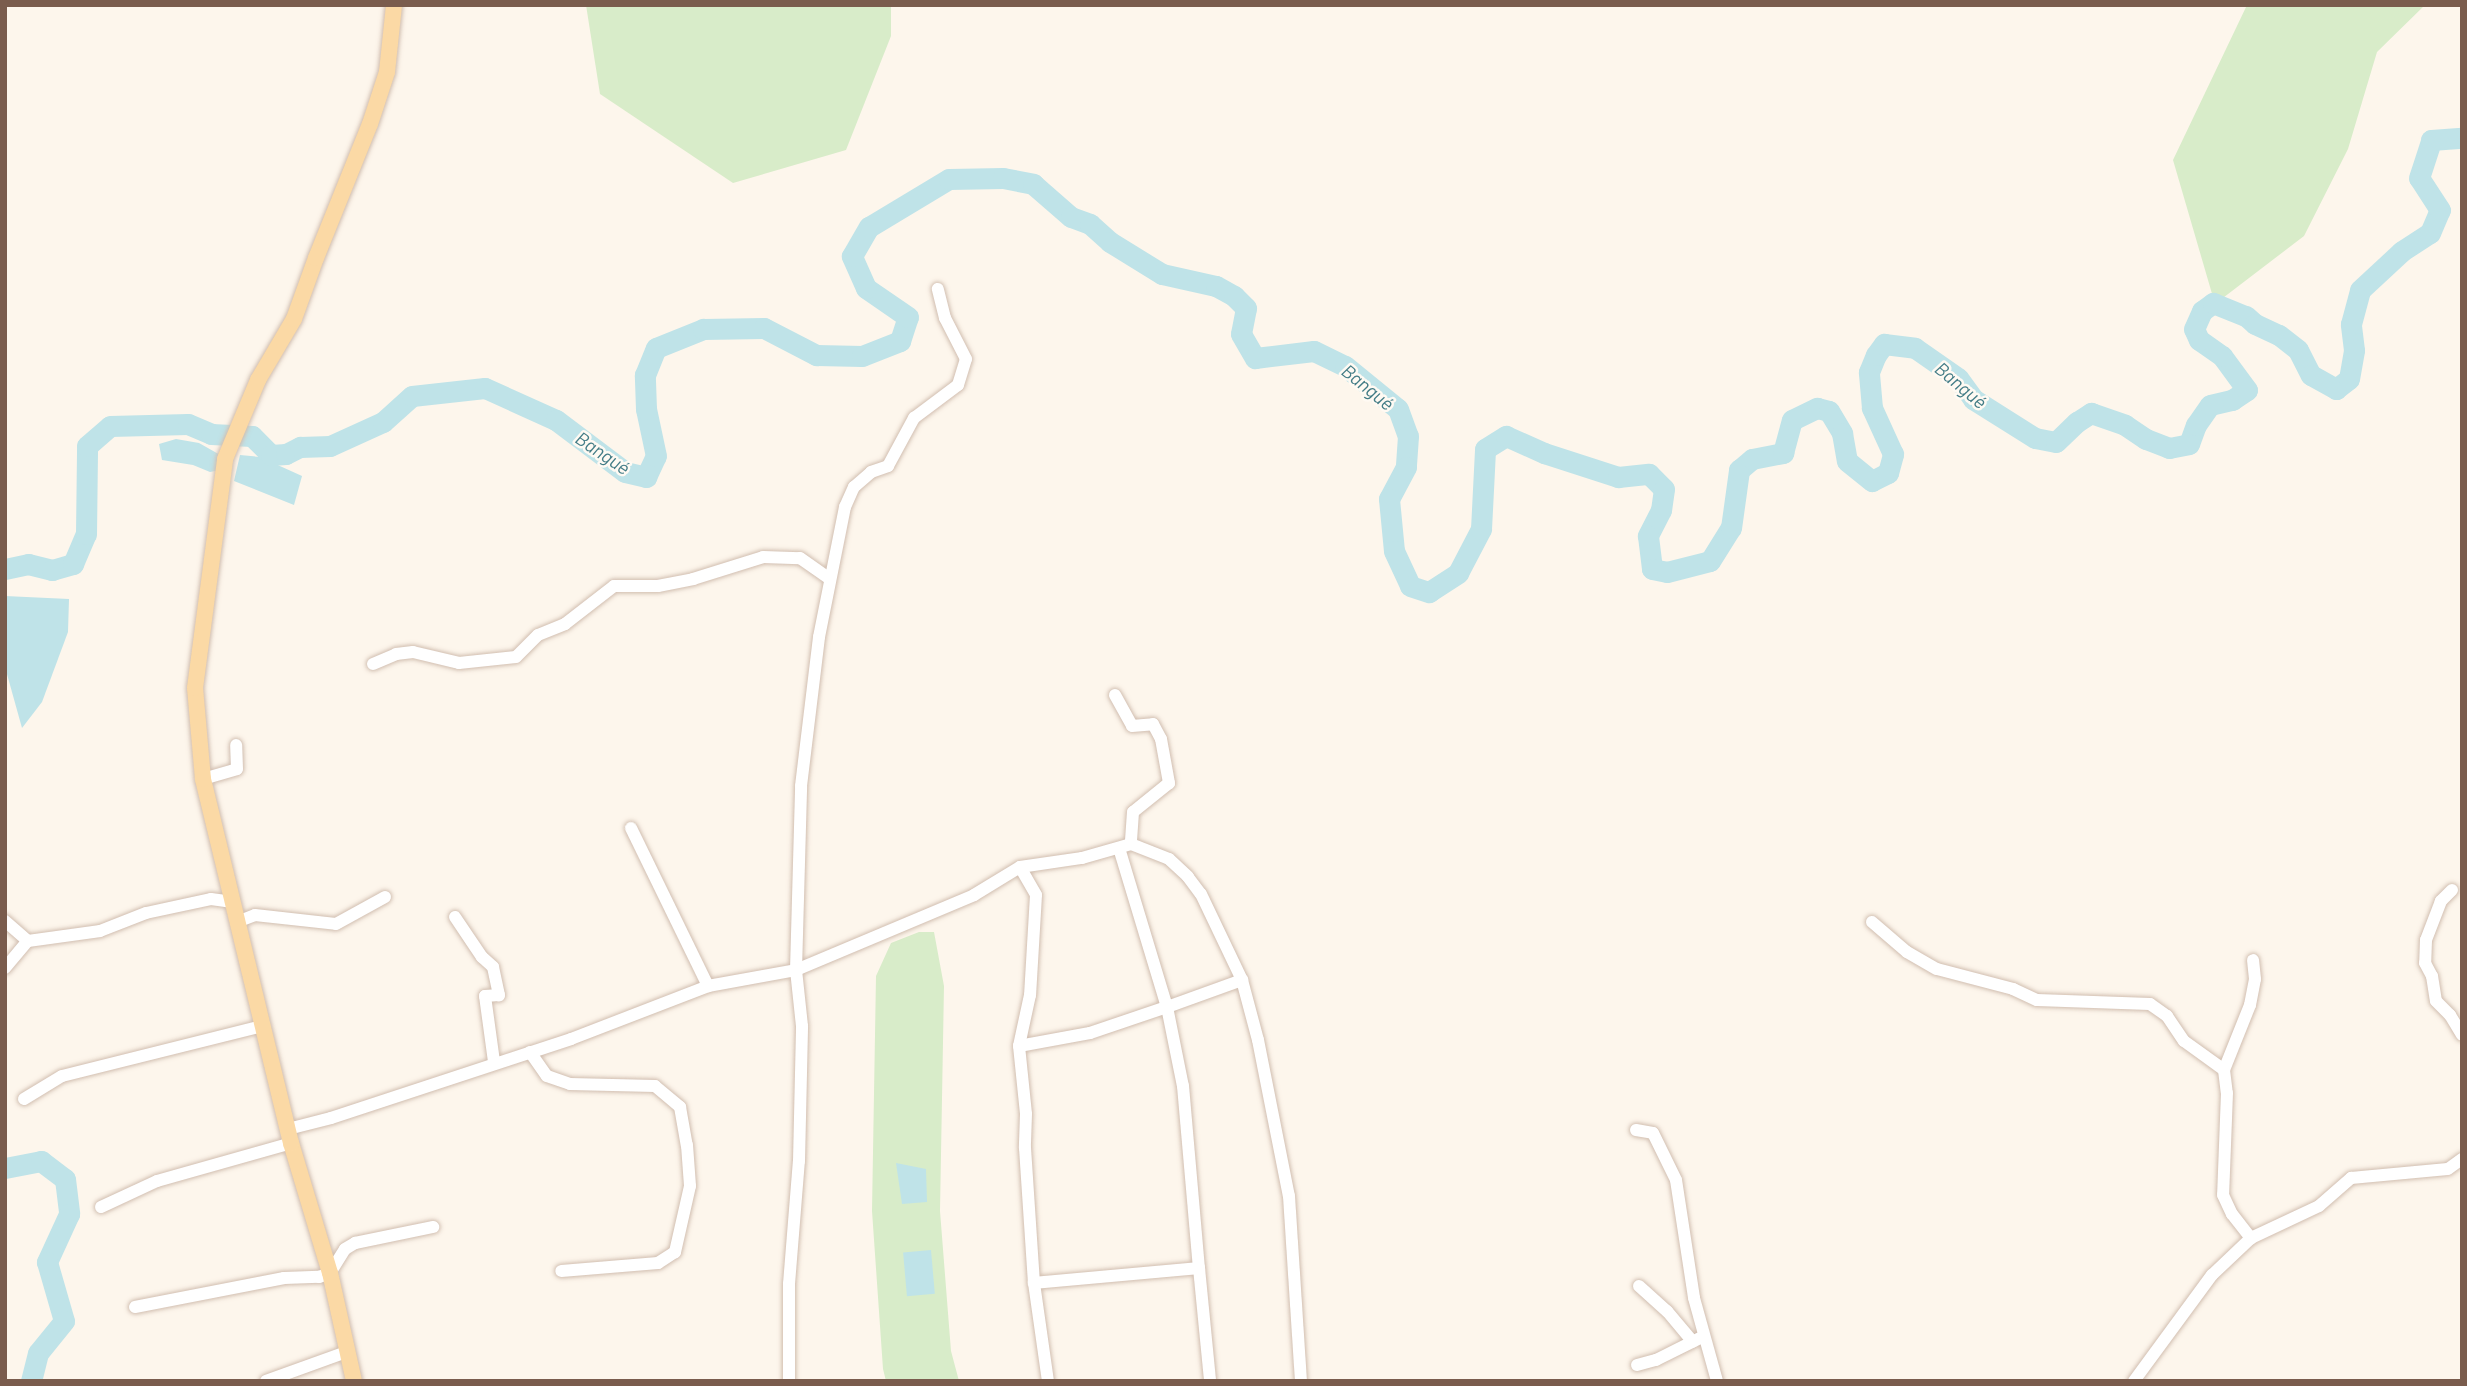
<!DOCTYPE html>
<meta charset="utf-8">
<style>
body{margin:0}
#map{position:relative;width:2467px;height:1386px;overflow:hidden;background:#fdf6ec;font-family:Barlow,sans-serif}
div>[style]{position:absolute}
[style*='--x']{left:calc(var(--x)*1px);top:calc(var(--y)*1px);width:calc(var(--w)*1px);rotate:calc(var(--a)*1deg)}
.green>*{inset:0;background:#d8ecc9}
.water>*{inset:0;background:#bfe3e8;transform-origin:0 0}
.river>*{height:21px;margin:-10.5px;padding:0 10.5px;transform-origin:10.5px;border-radius:10.5px;background:#bfe3e8}
.roads{filter:drop-shadow(0 0 2px #d1beb0) drop-shadow(0 0 2px #d1beb0)}
.minor>*{height:12px;margin:-6px;padding:0 6px;transform-origin:6px;border-radius:6px;background:#fff}
.major>*{height:16px;margin:-8px;padding:0 8px;transform-origin:8px;border-radius:8px;background:#fbd9a5}
span{translate:-50% -50%;white-space:nowrap;text-align:center;line-height:1.15;-webkit-text-stroke:5px #fffaf3;paint-order:stroke}
.water-label{font-size:19px;color:#437c86;font-style:italic}
.frame{position:absolute;inset:0;border:7px solid #7a5c4d;pointer-events:none}
</style>
<div id="map">
<div class="green">
<i style="clip-path:polygon(586px 5px,891px 5px,891px 36px,846px 150px,733px 183px,600px 94px)"></i>
<i style="clip-path:polygon(2247px 5px,2425px 5px,2377px 52px,2348px 149px,2304px 236px,2215px 304px,2173px 160px)"></i>
<i style="clip-path:polygon(919px 932px,934px 932px,944px 986px,940px 1211px,951px 1351px,959px 1381px,886px 1381px,883px 1369px,872px 1211px,876px 976px,891px 943px)"></i>
</div>
<div class="water">
<i style="clip-path:polygon(176px 439px,199px 443px,222px 456px,221px 470px,210px 472px,193px 465px,162px 460px,159px 444px)"></i>
<i style="clip-path:polygon(240px 455px,260px 457px,302px 476px,294px 505px,234px 481px)"></i>
<i style="clip-path:polygon(5px 596px,69px 599px,68px 632px,42px 702px,22px 728px,5px 667px)"></i>
<i style="clip-path:polygon(896px 1163px,926px 1169px,927px 1202px,902px 1204px)"></i>
<i style="left:931px;top:1250px;width:44px;height:28px;rotate:85deg"></i>
</div>
<div class="river">
<i style="--x:5;--y:569;--w:24;--a:-12"></i>
<i style="--x:28;--y:564;--w:25;--a:14"></i>
<i style="--x:52;--y:570;--w:22;--a:-16"></i>
<i style="--x:73;--y:564;--w:33;--a:-67"></i>
<i style="--x:86;--y:534;--w:88;--a:-89.3"></i>
<i style="--x:87;--y:446;--w:30;--a:-41"></i>
<i style="--x:110;--y:426;--w:78;--a:-1.5"></i>
<i style="--x:188;--y:424;--w:25;--a:23"></i>
<i style="--x:211;--y:434;--w:41;--a:2.8"></i>
<i style="--x:252;--y:436;--w:27;--a:45"></i>
<i style="--x:271;--y:455;--w:15;--a:-4"></i>
<i style="--x:286;--y:454;--w:16;--a:-27"></i>
<i style="--x:300;--y:447;--w:30;--a:-2"></i>
<i style="--x:330;--y:446;--w:58;--a:-24.4"></i>
<i style="--x:383;--y:422;--w:39;--a:-42"></i>
<i style="--x:412;--y:396;--w:73;--a:-6.3"></i>
<i style="--x:485;--y:388;--w:78;--a:24.3"></i>
<i style="--x:556;--y:420;--w:86;--a:37"></i>
<i style="--x:625;--y:472;--w:22;--a:13"></i>
<i style="--x:646;--y:477;--w:23;--a:-65"></i>
<i style="--x:656;--y:456;--w:48;--a:-102"></i>
<i style="--x:646;--y:409;--w:34;--a:-92"></i>
<i style="--x:645;--y:375;--w:29;--a:-68"></i>
<i style="--x:656;--y:348;--w:51;--a:-22"></i>
<i style="--x:703;--y:329;--w:61;--a:-0.9"></i>
<i style="--x:764;--y:328;--w:59;--a:27.4"></i>
<i style="--x:816;--y:355;--w:46;--a:1.2"></i>
<i style="--x:862;--y:356;--w:41;--a:-21.5"></i>
<i style="--x:900;--y:341;--w:25;--a:-72"></i>
<i style="--x:908;--y:317;--w:51;--a:-145.4"></i>
<i style="--x:866;--y:288;--w:35;--a:-114"></i>
<i style="--x:852;--y:256;--w:34;--a:-60"></i>
<i style="--x:869;--y:227;--w:93;--a:-31"></i>
<i style="--x:949;--y:179;--w:54;--a:-1.1"></i>
<i style="--x:1003;--y:178;--w:31;--a:11"></i>
<i style="--x:1033;--y:184;--w:50;--a:41"></i>
<i style="--x:1071;--y:217;--w:20;--a:20"></i>
<i style="--x:1090;--y:224;--w:27;--a:42"></i>
<i style="--x:1110;--y:242;--w:61;--a:31.6"></i>
<i style="--x:1162;--y:274;--w:55;--a:12.5"></i>
<i style="--x:1216;--y:286;--w:21;--a:29"></i>
<i style="--x:1234;--y:296;--w:17;--a:45"></i>
<i style="--x:1246;--y:308;--w:26;--a:101"></i>
<i style="--x:1241;--y:334;--w:28;--a:60"></i>
<i style="--x:1255;--y:358;--w:59;--a:-6.8"></i>
<i style="--x:1314;--y:351;--w:34;--a:26"></i>
<i style="--x:1345;--y:366;--w:68;--a:39.1"></i>
<i style="--x:1398;--y:409;--w:29;--a:70"></i>
<i style="--x:1408;--y:436;--w:31;--a:94"></i>
<i style="--x:1406;--y:467;--w:36;--a:118"></i>
<i style="--x:1389;--y:499;--w:52;--a:84.5"></i>
<i style="--x:1394;--y:551;--w:38;--a:65"></i>
<i style="--x:1410;--y:586;--w:20;--a:18"></i>
<i style="--x:1429;--y:592;--w:35;--a:-33"></i>
<i style="--x:1458;--y:573;--w:50;--a:-62.4"></i>
<i style="--x:1481;--y:529;--w:80;--a:-87.1"></i>
<i style="--x:1485;--y:449;--w:25;--a:-32"></i>
<i style="--x:1506;--y:436;--w:42;--a:24.1"></i>
<i style="--x:1544;--y:453;--w:78;--a:18"></i>
<i style="--x:1618;--y:477;--w:31;--a:-6"></i>
<i style="--x:1649;--y:474;--w:21;--a:45"></i>
<i style="--x:1664;--y:489;--w:21;--a:98"></i>
<i style="--x:1661;--y:510;--w:29;--a:117"></i>
<i style="--x:1648;--y:536;--w:33;--a:83"></i>
<i style="--x:1652;--y:569;--w:15;--a:11"></i>
<i style="--x:1667;--y:572;--w:44;--a:-14.3"></i>
<i style="--x:1710;--y:561;--w:39;--a:-58"></i>
<i style="--x:1731;--y:528;--w:59;--a:-82.1"></i>
<i style="--x:1739;--y:470;--w:17;--a:-40"></i>
<i style="--x:1752;--y:459;--w:32;--a:-11"></i>
<i style="--x:1783;--y:453;--w:34;--a:-75"></i>
<i style="--x:1792;--y:420;--w:28;--a:-26"></i>
<i style="--x:1817;--y:408;--w:12;--a:14"></i>
<i style="--x:1829;--y:411;--w:26;--a:59"></i>
<i style="--x:1842;--y:433;--w:28;--a:80"></i>
<i style="--x:1847;--y:461;--w:32;--a:39"></i>
<i style="--x:1872;--y:481;--w:18;--a:-27"></i>
<i style="--x:1888;--y:473;--w:20;--a:-75"></i>
<i style="--x:1893;--y:454;--w:51;--a:-114.5"></i>
<i style="--x:1872;--y:408;--w:36;--a:-95"></i>
<i style="--x:1869;--y:372;--w:18;--a:-68"></i>
<i style="--x:1876;--y:355;--w:14;--a:-54"></i>
<i style="--x:1884;--y:344;--w:31;--a:7"></i>
<i style="--x:1915;--y:348;--w:52;--a:34.9"></i>
<i style="--x:1958;--y:378;--w:26;--a:54"></i>
<i style="--x:1973;--y:399;--w:73;--a:32.2"></i>
<i style="--x:2035;--y:438;--w:21;--a:11"></i>
<i style="--x:2056;--y:442;--w:29;--a:-44"></i>
<i style="--x:2077;--y:422;--w:17;--a:-33"></i>
<i style="--x:2091;--y:413;--w:36;--a:19"></i>
<i style="--x:2125;--y:425;--w:25;--a:34"></i>
<i style="--x:2146;--y:439;--w:25;--a:21"></i>
<i style="--x:2169;--y:448;--w:20;--a:-11"></i>
<i style="--x:2189;--y:444;--w:20;--a:-70"></i>
<i style="--x:2196;--y:425;--w:24;--a:-55"></i>
<i style="--x:2210;--y:405;--w:23;--a:-13"></i>
<i style="--x:2232;--y:400;--w:18;--a:-34"></i>
<i style="--x:2247;--y:390;--w:42;--a:-126.3"></i>
<i style="--x:2222;--y:356;--w:28;--a:-145"></i>
<i style="--x:2199;--y:340;--w:12;--a:-114"></i>
<i style="--x:2194;--y:329;--w:20;--a:-66"></i>
<i style="--x:2202;--y:311;--w:14;--a:-36"></i>
<i style="--x:2213;--y:303;--w:35;--a:22"></i>
<i style="--x:2246;--y:316;--w:12;--a:42"></i>
<i style="--x:2255;--y:324;--w:26;--a:25"></i>
<i style="--x:2279;--y:335;--w:24;--a:38"></i>
<i style="--x:2298;--y:350;--w:28;--a:63"></i>
<i style="--x:2311;--y:375;--w:29;--a:29"></i>
<i style="--x:2336;--y:389;--w:16;--a:-38"></i>
<i style="--x:2349;--y:379;--w:29;--a:-80"></i>
<i style="--x:2354;--y:350;--w:26;--a:-97"></i>
<i style="--x:2351;--y:324;--w:35;--a:-75"></i>
<i style="--x:2360;--y:290;--w:57;--a:-42.9"></i>
<i style="--x:2402;--y:251;--w:33;--a:-33"></i>
<i style="--x:2430;--y:233;--w:25;--a:-67"></i>
<i style="--x:2440;--y:210;--w:38;--a:-123"></i>
<i style="--x:2419;--y:178;--w:40;--a:-72"></i>
<i style="--x:2431;--y:140;--w:31;--a:-4"></i>
<i style="--x:5;--y:1168;--w:37;--a:-11"></i>
<i style="--x:41;--y:1161;--w:30;--a:37"></i>
<i style="--x:65;--y:1179;--w:35;--a:83"></i>
<i style="--x:69;--y:1214;--w:53;--a:114.6"></i>
<i style="--x:47;--y:1262;--w:61;--a:73.9"></i>
<i style="--x:64;--y:1321;--w:41;--a:129.1"></i>
<i style="--x:38;--y:1353;--w:29;--a:104"></i>
</div>
<div class="roads">
<div class="minor">
<i style="--x:373;--y:664;--w:25;--a:-23"></i>
<i style="--x:396;--y:654;--w:17;--a:-7"></i>
<i style="--x:413;--y:652;--w:47;--a:13.4"></i>
<i style="--x:459;--y:663;--w:57;--a:-6"></i>
<i style="--x:516;--y:657;--w:31;--a:-45"></i>
<i style="--x:538;--y:635;--w:29;--a:-22"></i>
<i style="--x:565;--y:624;--w:62;--a:-37.8"></i>
<i style="--x:614;--y:586;--w:44;--a:0"></i>
<i style="--x:658;--y:586;--w:36;--a:-11"></i>
<i style="--x:693;--y:579;--w:73;--a:-17.4"></i>
<i style="--x:763;--y:557;--w:37;--a:2"></i>
<i style="--x:800;--y:558;--w:35;--a:35"></i>
<i style="--x:1115;--y:695;--w:35;--a:61"></i>
<i style="--x:1132;--y:726;--w:21;--a:-5"></i>
<i style="--x:1153;--y:724;--w:17;--a:62"></i>
<i style="--x:1161;--y:739;--w:45;--a:79.7"></i>
<i style="--x:1169;--y:783;--w:46;--a:141.1"></i>
<i style="--x:1133;--y:812;--w:32;--a:94"></i>
<i style="--x:203;--y:779;--w:35;--a:-16"></i>
<i style="--x:237;--y:769;--w:24;--a:-92"></i>
<i style="--x:631;--y:828;--w:176;--a:64"></i>
<i style="--x:1119;--y:848;--w:166;--a:73.2"></i>
<i style="--x:1167;--y:1007;--w:80;--a:-19.8"></i>
<i style="--x:1020;--y:867;--w:32;--a:60"></i>
<i style="--x:1036;--y:895;--w:100;--a:93.4"></i>
<i style="--x:1030;--y:995;--w:52;--a:102.2"></i>
<i style="--x:1019;--y:1046;--w:68;--a:84.1"></i>
<i style="--x:1026;--y:1114;--w:34;--a:92"></i>
<i style="--x:1025;--y:1148;--w:135;--a:86.2"></i>
<i style="--x:1034;--y:1283;--w:99;--a:81.9"></i>
<i style="--x:2452;--y:890;--w:16;--a:135"></i>
<i style="--x:2441;--y:901;--w:42;--a:111"></i>
<i style="--x:2426;--y:940;--w:23;--a:92"></i>
<i style="--x:2425;--y:963;--w:15;--a:62"></i>
<i style="--x:2432;--y:976;--w:25;--a:81"></i>
<i style="--x:2436;--y:1001;--w:20;--a:45"></i>
<i style="--x:2450;--y:1015;--w:23;--a:59"></i>
<i style="--x:455;--y:917;--w:48;--a:56"></i>
<i style="--x:482;--y:957;--w:15;--a:42"></i>
<i style="--x:493;--y:967;--w:29;--a:78"></i>
<i style="--x:499;--y:995;--w:14;--a:176"></i>
<i style="--x:485;--y:996;--w:67;--a:82.2"></i>
<i style="--x:5;--y:921;--w:30;--a:41"></i>
<i style="--x:237;--y:922;--w:19;--a:-21"></i>
<i style="--x:255;--y:915;--w:81;--a:6.3"></i>
<i style="--x:336;--y:924;--w:56;--a:-28.9"></i>
<i style="--x:1872;--y:922;--w:46;--a:40.6"></i>
<i style="--x:1907;--y:952;--w:34;--a:30"></i>
<i style="--x:1937;--y:969;--w:79;--a:14.7"></i>
<i style="--x:2013;--y:989;--w:26;--a:25"></i>
<i style="--x:2037;--y:1000;--w:113;--a:2"></i>
<i style="--x:2150;--y:1004;--w:21;--a:35"></i>
<i style="--x:2167;--y:1016;--w:30;--a:56"></i>
<i style="--x:2184;--y:1041;--w:49;--a:35.9"></i>
<i style="--x:2224;--y:1070;--w:23;--a:83"></i>
<i style="--x:2227;--y:1093;--w:102;--a:92.2"></i>
<i style="--x:2223;--y:1195;--w:21;--a:65"></i>
<i style="--x:2232;--y:1214;--w:31;--a:52"></i>
<i style="--x:5;--y:968;--w:35;--a:-50"></i>
<i style="--x:28;--y:941;--w:73;--a:-7.9"></i>
<i style="--x:100;--y:931;--w:49;--a:-21.4"></i>
<i style="--x:146;--y:913;--w:66;--a:-12.2"></i>
<i style="--x:211;--y:899;--w:22;--a:8"></i>
<i style="--x:1019;--y:1046;--w:72;--a:-10.4"></i>
<i style="--x:1090;--y:1033;--w:81;--a:-18.7"></i>
<i style="--x:1167;--y:1007;--w:81;--a:78.6"></i>
<i style="--x:1183;--y:1086;--w:183;--a:85"></i>
<i style="--x:1199;--y:1268;--w:166;--a:174.8"></i>
<i style="--x:530;--y:1052;--w:29;--a:55"></i>
<i style="--x:547;--y:1076;--w:24;--a:19"></i>
<i style="--x:570;--y:1084;--w:85;--a:1.3"></i>
<i style="--x:655;--y:1086;--w:33;--a:40"></i>
<i style="--x:680;--y:1107;--w:39;--a:80"></i>
<i style="--x:687;--y:1145;--w:41;--a:85.8"></i>
<i style="--x:690;--y:1186;--w:68;--a:102.8"></i>
<i style="--x:675;--y:1252;--w:20;--a:147"></i>
<i style="--x:658;--y:1263;--w:97;--a:175.3"></i>
<i style="--x:2224;--y:1070;--w:70;--a:-68.2"></i>
<i style="--x:2250;--y:1005;--w:26;--a:-79"></i>
<i style="--x:2255;--y:979;--w:19;--a:-96"></i>
<i style="--x:24;--y:1099;--w:44;--a:-31.2"></i>
<i style="--x:62;--y:1076;--w:207;--a:-14"></i>
<i style="--x:288;--y:1129;--w:44;--a:-14.3"></i>
<i style="--x:331;--y:1118;--w:253;--a:-18.2"></i>
<i style="--x:571;--y:1039;--w:147;--a:-21.1"></i>
<i style="--x:708;--y:986;--w:89;--a:-10.3"></i>
<i style="--x:796;--y:970;--w:193;--a:-22.8"></i>
<i style="--x:974;--y:895;--w:54;--a:-31.3"></i>
<i style="--x:1020;--y:867;--w:63;--a:-8.3"></i>
<i style="--x:1082;--y:858;--w:51;--a:-15.9"></i>
<i style="--x:1131;--y:844;--w:41;--a:21.5"></i>
<i style="--x:1169;--y:859;--w:26;--a:43"></i>
<i style="--x:1188;--y:877;--w:21;--a:53"></i>
<i style="--x:1201;--y:894;--w:95;--a:64.5"></i>
<i style="--x:1242;--y:980;--w:62;--a:75.1"></i>
<i style="--x:1258;--y:1040;--w:159;--a:78.8"></i>
<i style="--x:1289;--y:1196;--w:185;--a:86.3"></i>
<i style="--x:1636;--y:1130;--w:17;--a:10"></i>
<i style="--x:1653;--y:1133;--w:52;--a:63.9"></i>
<i style="--x:1676;--y:1180;--w:119;--a:81.3"></i>
<i style="--x:1694;--y:1298;--w:86;--a:74.5"></i>
<i style="--x:101;--y:1207;--w:62;--a:-24.9"></i>
<i style="--x:157;--y:1181;--w:139;--a:-15.8"></i>
<i style="--x:1199;--y:1268;--w:114;--a:84.4"></i>
<i style="--x:1639;--y:1286;--w:38;--a:42"></i>
<i style="--x:1667;--y:1311;--w:40;--a:50"></i>
<i style="--x:135;--y:1307;--w:152;--a:-11"></i>
<i style="--x:284;--y:1278;--w:35;--a:-2"></i>
<i style="--x:319;--y:1277;--w:12;--a:-20"></i>
<i style="--x:330;--y:1273;--w:28;--a:-58"></i>
<i style="--x:345;--y:1249;--w:12;--a:-31"></i>
<i style="--x:355;--y:1243;--w:80;--a:-11.6"></i>
<i style="--x:1637;--y:1365;--w:20;--a:-15"></i>
<i style="--x:1656;--y:1360;--w:49;--a:-26.6"></i>
<i style="--x:266;--y:1381;--w:85;--a:-19.9"></i>
<i style="--x:789;--y:1381;--w:97;--a:-90"></i>
<i style="--x:789;--y:1284;--w:123;--a:-85.4"></i>
<i style="--x:799;--y:1161;--w:135;--a:-88.7"></i>
<i style="--x:802;--y:1026;--w:56;--a:-96.1"></i>
<i style="--x:796;--y:970;--w:184;--a:-88.4"></i>
<i style="--x:801;--y:786;--w:150;--a:-83.1"></i>
<i style="--x:819;--y:637;--w:133;--a:-78.7"></i>
<i style="--x:845;--y:507;--w:22;--a:-66"></i>
<i style="--x:854;--y:487;--w:23;--a:-41"></i>
<i style="--x:871;--y:472;--w:18;--a:-19"></i>
<i style="--x:888;--y:466;--w:55;--a:-61.6"></i>
<i style="--x:914;--y:418;--w:55;--a:-36.9"></i>
<i style="--x:958;--y:385;--w:27;--a:-73"></i>
<i style="--x:966;--y:359;--w:46;--a:-117.1"></i>
<i style="--x:945;--y:318;--w:30;--a:-104"></i>
<i style="--x:2134;--y:1381;--w:132;--a:-53.7"></i>
<i style="--x:2212;--y:1275;--w:54;--a:-43.5"></i>
<i style="--x:2251;--y:1238;--w:75;--a:-25.2"></i>
<i style="--x:2319;--y:1206;--w:43;--a:-41.2"></i>
<i style="--x:2351;--y:1178;--w:97;--a:-5.3"></i>
<i style="--x:2448;--y:1169;--w:17;--a:-36"></i>
</div>
<div class="major">
<i style="--x:354;--y:1381;--w:111;--a:-102.5"></i>
<i style="--x:330;--y:1273;--w:136;--a:-106.7"></i>
<i style="--x:291;--y:1143;--w:374;--a:-103.6"></i>
<i style="--x:203;--y:779;--w:91;--a:-95"></i>
<i style="--x:195;--y:688;--w:231;--a:-82.5"></i>
<i style="--x:225;--y:459;--w:86;--a:-67.3"></i>
<i style="--x:258;--y:380;--w:71;--a:-59.5"></i>
<i style="--x:294;--y:319;--w:65;--a:-70.2"></i>
<i style="--x:316;--y:258;--w:144;--a:-68.1"></i>
<i style="--x:370;--y:124;--w:55;--a:-71.9"></i>
<i style="--x:387;--y:72;--w:67;--a:-84"></i>
</div>
</div>
<div class="water-label">
<span style="left:1961px;top:385px;rotate:40deg">Bangué</span>
<span style="left:1368px;top:387px;rotate:39deg">Bangué</span>
<span style="left:603px;top:453px;rotate:34deg">Bangué</span>
</div>
<div class="frame"></div>
</div>
